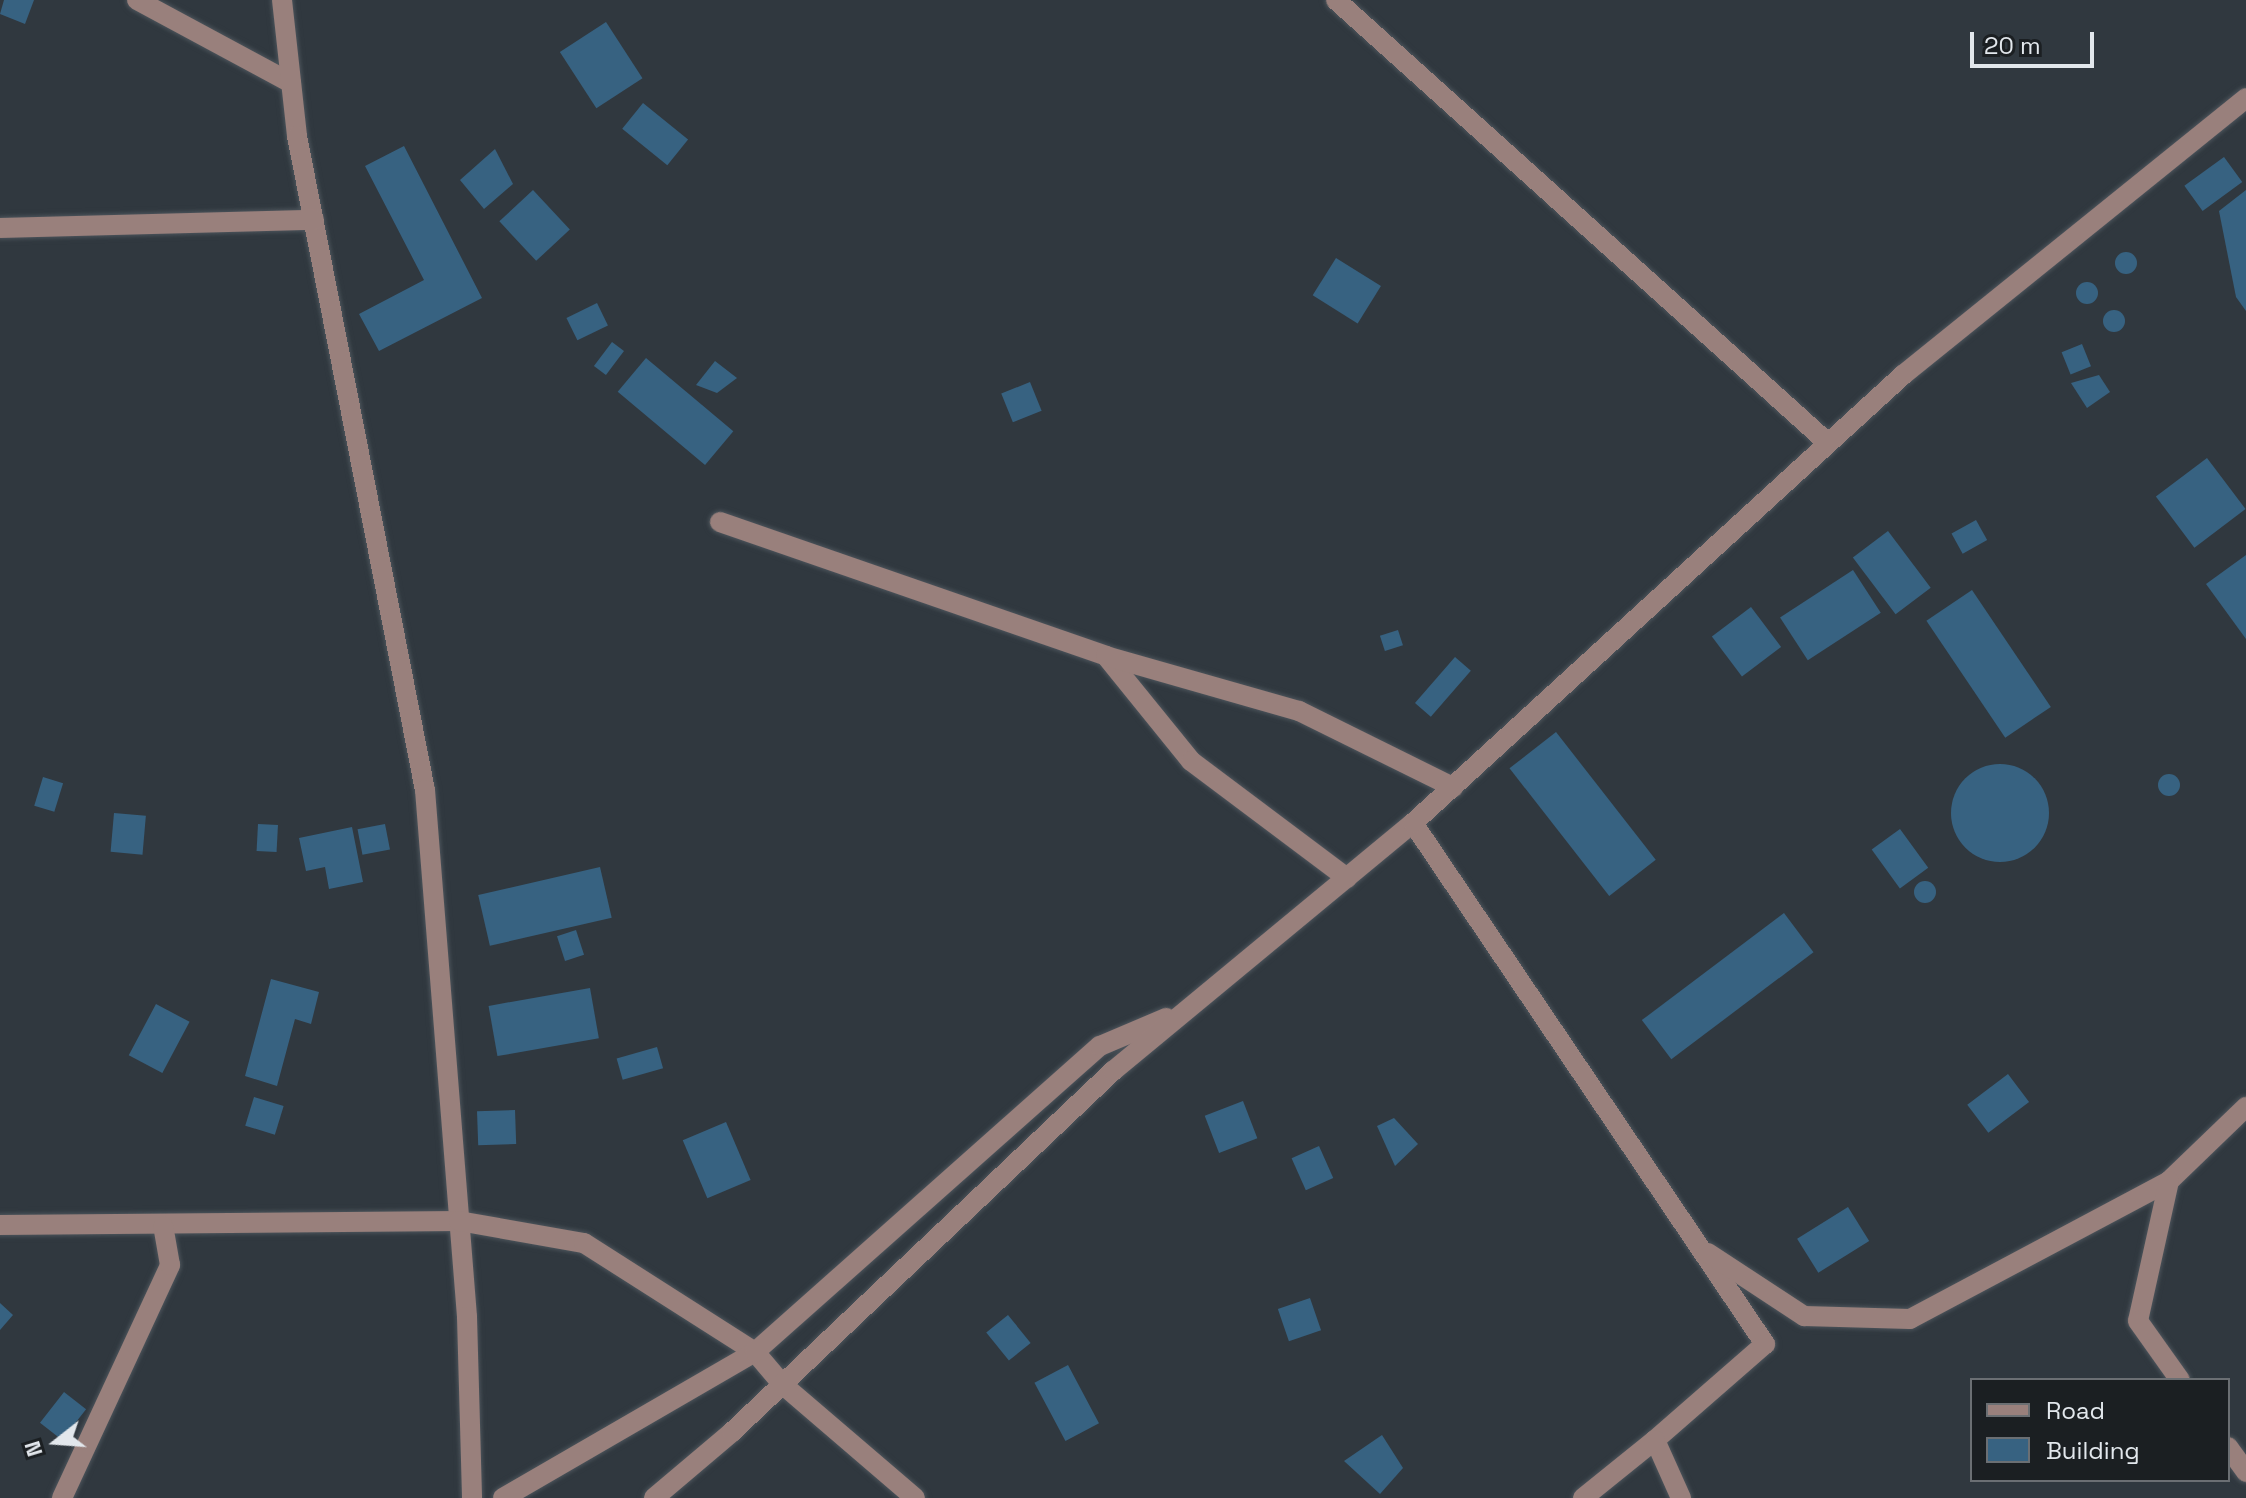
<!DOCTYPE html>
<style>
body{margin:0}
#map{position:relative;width:2246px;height:1498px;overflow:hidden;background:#30383f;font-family:"Space Grotesk",sans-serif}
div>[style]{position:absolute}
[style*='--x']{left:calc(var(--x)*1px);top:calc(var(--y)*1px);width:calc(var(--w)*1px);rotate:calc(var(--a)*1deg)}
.building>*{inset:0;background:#376281;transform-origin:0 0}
.round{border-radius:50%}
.roads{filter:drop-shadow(0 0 2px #4c545b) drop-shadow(0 0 2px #4c545b)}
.minor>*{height:20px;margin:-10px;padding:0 10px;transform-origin:10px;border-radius:10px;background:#99807c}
span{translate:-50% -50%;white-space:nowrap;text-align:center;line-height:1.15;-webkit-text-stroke:7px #1b1f22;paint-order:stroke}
.legend{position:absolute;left:1970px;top:1378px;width:260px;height:104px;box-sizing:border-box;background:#1b1f22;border:2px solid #6b6f73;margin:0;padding:10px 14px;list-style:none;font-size:24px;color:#e2e7ec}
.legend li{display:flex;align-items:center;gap:16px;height:40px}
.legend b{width:40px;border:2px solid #6b6f73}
.north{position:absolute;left:16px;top:1402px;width:80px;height:80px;-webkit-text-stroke:6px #1b1f22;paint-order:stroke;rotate:253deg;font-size:22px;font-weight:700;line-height:32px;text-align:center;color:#e2e7ec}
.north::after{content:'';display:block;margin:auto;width:28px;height:36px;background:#e2e7ec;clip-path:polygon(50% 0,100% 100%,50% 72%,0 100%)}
.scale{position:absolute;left:1970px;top:32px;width:124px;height:36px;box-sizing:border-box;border:4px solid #e2e7ec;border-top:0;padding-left:10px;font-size:24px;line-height:28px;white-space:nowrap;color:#e2e7ec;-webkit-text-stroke:6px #1b1f22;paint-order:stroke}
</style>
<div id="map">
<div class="building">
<i style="clip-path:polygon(4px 0,34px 0,25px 24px,0 14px)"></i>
<i style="left:606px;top:22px;width:67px;height:55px;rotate:57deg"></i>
<i style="left:643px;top:103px;width:58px;height:33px;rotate:39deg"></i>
<i style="clip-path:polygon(404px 146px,482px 298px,379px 351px,359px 314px,424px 280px,365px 166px)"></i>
<i style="clip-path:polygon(495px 149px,513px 184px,484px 209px,460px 180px)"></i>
<i style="left:2224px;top:157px;width:31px;height:49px;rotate:54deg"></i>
<i style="left:533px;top:190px;width:54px;height:46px;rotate:47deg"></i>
<i style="clip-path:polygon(2246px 190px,2246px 311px,2236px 297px,2219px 211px)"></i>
<i class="round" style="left:2115px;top:252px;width:22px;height:22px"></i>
<i style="left:1336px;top:258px;width:53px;height:44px;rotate:32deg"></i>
<i class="round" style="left:2076px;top:282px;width:22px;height:22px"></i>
<i style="left:597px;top:303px;width:25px;height:34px;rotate:64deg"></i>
<i class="round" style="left:2103px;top:310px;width:22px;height:22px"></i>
<i style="left:612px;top:342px;width:15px;height:30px;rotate:37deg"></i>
<i style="left:2082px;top:344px;width:24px;height:22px;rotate:68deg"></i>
<i style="left:646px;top:358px;width:114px;height:44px;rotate:40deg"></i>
<i style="clip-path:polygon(715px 361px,737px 378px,717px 393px,696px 385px)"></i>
<i style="clip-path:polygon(2099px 375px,2110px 392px,2087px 408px,2071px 383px)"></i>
<i style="left:1030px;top:382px;width:31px;height:31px;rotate:68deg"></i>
<i style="left:2207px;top:458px;width:64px;height:64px;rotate:53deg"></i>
<i style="left:1976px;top:520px;width:23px;height:28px;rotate:61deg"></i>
<i style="left:1888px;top:531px;width:71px;height:44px;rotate:53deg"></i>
<i style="clip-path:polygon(2246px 555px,2246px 639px,2206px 584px)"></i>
<i style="left:1853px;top:570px;width:51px;height:87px;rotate:57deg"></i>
<i style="left:1972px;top:590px;width:141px;height:55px;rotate:56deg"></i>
<i style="left:1751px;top:607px;width:50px;height:49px;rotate:53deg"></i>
<i style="left:1398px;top:630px;width:16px;height:19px;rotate:72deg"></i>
<i style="left:1455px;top:657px;width:21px;height:61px;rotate:41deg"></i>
<i style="left:1556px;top:732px;width:162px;height:59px;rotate:52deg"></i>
<i class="round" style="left:1951px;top:764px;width:98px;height:98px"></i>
<i class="round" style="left:2158px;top:774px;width:22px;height:22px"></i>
<i style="left:43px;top:777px;width:21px;height:30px;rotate:17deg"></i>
<i style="left:114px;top:813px;width:32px;height:39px;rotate:5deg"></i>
<i style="left:258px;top:824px;width:20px;height:27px;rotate:3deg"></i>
<i style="left:385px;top:824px;width:26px;height:28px;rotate:79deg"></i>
<i style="clip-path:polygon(352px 827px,363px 882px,329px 889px,325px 867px,306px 871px,299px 838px)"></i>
<i style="left:1900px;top:829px;width:48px;height:35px;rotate:54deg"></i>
<i style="left:600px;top:867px;width:52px;height:125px;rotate:77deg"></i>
<i class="round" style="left:1914px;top:881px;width:22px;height:22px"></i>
<i style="left:1784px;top:913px;width:49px;height:178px;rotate:53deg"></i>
<i style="left:576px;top:930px;width:26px;height:20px;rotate:72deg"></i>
<i style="clip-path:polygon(271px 979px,319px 992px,311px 1024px,295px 1019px,277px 1086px,245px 1076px)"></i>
<i style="left:590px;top:988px;width:51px;height:103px;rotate:80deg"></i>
<i style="left:156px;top:1004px;width:38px;height:58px;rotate:28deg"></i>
<i style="left:657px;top:1047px;width:22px;height:42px;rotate:74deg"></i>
<i style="left:2008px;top:1074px;width:35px;height:51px;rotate:53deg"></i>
<i style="left:254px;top:1097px;width:31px;height:30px;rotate:17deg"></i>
<i style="left:1243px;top:1101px;width:40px;height:41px;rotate:69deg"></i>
<i style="left:515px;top:1110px;width:34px;height:38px;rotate:88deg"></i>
<i style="clip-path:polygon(1394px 1118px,1418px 1144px,1395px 1166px,1377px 1126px)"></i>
<i style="left:726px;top:1122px;width:63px;height:47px;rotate:67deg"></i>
<i style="left:1319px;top:1146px;width:35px;height:30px;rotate:66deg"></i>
<i style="left:1848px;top:1207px;width:40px;height:60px;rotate:58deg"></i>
<i style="left:1310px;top:1298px;width:34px;height:34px;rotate:71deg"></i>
<i style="clip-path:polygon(0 1303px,13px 1315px,0 1330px)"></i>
<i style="left:1008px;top:1315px;width:36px;height:28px;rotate:51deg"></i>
<i style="left:1068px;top:1365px;width:66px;height:38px;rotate:62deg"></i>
<i style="left:64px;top:1392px;width:28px;height:39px;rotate:38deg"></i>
<i style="clip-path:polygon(1382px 1435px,1403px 1468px,1380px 1494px,1344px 1461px)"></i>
</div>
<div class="roads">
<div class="minor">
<i style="--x:137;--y:0;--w:175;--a:28.3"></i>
<i style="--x:282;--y:0;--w:137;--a:83.7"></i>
<i style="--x:297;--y:136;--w:666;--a:78.93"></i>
<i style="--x:425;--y:790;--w:529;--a:85.44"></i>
<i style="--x:467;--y:1317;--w:181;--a:88.4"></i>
<i style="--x:1336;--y:0;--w:662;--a:42"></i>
<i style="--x:0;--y:228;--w:314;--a:-1.5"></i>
<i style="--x:720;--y:522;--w:409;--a:19.1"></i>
<i style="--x:1106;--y:656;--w:135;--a:51"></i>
<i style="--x:1191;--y:761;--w:195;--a:36.9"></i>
<i style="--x:1106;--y:656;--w:201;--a:15.9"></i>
<i style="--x:1299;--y:711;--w:172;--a:26.3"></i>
<i style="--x:1413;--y:823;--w:629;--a:55.96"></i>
<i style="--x:1765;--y:1344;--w:146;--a:138.9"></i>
<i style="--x:1655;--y:1440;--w:64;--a:65.9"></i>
<i style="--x:2169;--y:1181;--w:107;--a:-43.9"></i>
<i style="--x:0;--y:1225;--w:459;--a:-0.5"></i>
<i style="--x:459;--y:1221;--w:127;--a:10"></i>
<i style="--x:584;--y:1243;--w:203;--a:32.5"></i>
<i style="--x:755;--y:1352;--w:42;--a:49.8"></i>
<i style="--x:782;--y:1384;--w:175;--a:40.6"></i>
<i style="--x:1708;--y:1253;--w:115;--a:33.3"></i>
<i style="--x:1804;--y:1316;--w:106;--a:1.6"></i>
<i style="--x:1910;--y:1319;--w:293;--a:-28"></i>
<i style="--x:2169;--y:1181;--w:143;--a:102.5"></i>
<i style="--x:2138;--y:1321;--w:72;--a:54.6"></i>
<i style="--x:2228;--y:1447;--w:31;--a:54"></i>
<i style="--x:62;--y:1498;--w:257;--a:-65.1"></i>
<i style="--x:170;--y:1265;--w:39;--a:-100"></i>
<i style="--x:503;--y:1498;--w:291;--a:-30.1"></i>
<i style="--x:755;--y:1352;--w:461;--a:-41.6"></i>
<i style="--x:1100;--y:1046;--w:72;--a:-23"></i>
<i style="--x:654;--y:1498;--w:102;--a:-40.2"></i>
<i style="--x:732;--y:1432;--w:525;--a:-43.46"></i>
<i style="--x:1113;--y:1071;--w:389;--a:-39.6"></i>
<i style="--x:1413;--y:823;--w:664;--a:-42.44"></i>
<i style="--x:1903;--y:375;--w:441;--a:-38.9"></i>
<i style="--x:1583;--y:1498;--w:92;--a:-38.9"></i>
</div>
</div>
<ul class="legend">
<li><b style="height:10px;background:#99807c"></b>Road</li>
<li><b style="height:22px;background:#376281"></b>Building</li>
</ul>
<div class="north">N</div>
<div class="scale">20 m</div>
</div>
